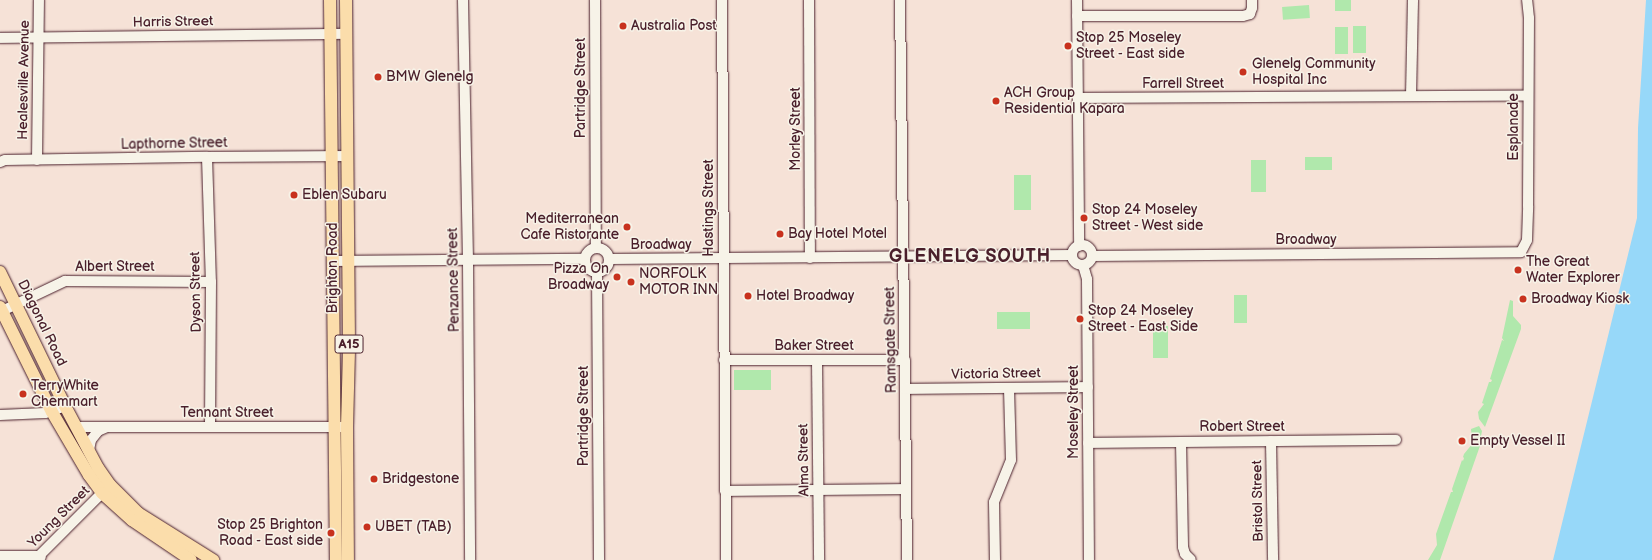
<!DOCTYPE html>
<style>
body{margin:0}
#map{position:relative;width:1652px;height:560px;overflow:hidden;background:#f6e2d7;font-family:"Balsamiq Sans",sans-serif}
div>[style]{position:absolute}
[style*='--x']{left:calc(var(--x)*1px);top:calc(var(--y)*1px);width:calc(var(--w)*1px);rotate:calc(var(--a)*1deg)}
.green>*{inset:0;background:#b0e8ac;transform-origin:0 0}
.water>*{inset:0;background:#97d8f9}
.roads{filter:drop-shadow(0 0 1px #4a1f2b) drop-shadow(0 0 1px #4a1f2b)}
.minor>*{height:10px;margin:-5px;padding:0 5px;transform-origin:5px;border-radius:5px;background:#f7f3e8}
.minor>.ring{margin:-5px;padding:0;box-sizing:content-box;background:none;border:10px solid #f7f3e8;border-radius:50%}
.major>*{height:12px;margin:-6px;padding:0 6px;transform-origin:6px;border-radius:6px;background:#fbddab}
.dots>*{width:11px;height:11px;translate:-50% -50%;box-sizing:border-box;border:2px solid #f7f3e8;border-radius:50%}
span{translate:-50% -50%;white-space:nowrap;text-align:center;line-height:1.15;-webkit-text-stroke:3px #f7f3e8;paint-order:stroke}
.shield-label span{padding:1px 3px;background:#f7f3e8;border:1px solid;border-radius:3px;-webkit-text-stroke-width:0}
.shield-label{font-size:13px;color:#4a1f2b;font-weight:700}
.street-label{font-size:14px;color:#4a1f2b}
.poi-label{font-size:14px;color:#4a1f2b}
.left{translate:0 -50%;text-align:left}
.right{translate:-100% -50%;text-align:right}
.district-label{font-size:18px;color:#4a1f2b;font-weight:700;letter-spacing:1px}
</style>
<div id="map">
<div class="green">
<i style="left:1335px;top:0;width:16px;height:11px"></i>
<i style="left:1309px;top:5px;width:13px;height:27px;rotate:86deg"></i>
<i style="left:1353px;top:26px;width:13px;height:27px"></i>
<i style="left:1335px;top:27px;width:13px;height:27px"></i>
<i style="left:1332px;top:157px;width:13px;height:27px;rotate:90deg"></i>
<i style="left:1251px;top:160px;width:15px;height:32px"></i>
<i style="left:1014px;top:175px;width:17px;height:35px"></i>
<i style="left:1234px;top:295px;width:13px;height:28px"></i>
<i style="clip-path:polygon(1510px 300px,1513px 301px,1513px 316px,1521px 325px,1521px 329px,1485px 427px,1479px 419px,1478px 412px,1484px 404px,1482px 403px,1489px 382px,1491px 382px,1492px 380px,1490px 379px,1502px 340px,1504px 341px,1502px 338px)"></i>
<i style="left:997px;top:312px;width:33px;height:17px"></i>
<i style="left:1153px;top:326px;width:15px;height:32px"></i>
<i style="left:734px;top:370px;width:37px;height:20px"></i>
<i style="clip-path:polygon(1479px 426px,1482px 431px,1481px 436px,1472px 441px,1471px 429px)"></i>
<i style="clip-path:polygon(1480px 441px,1481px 443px,1440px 560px,1428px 560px,1437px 545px,1436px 534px,1451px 492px,1453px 492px,1452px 489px,1462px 460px,1463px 461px,1464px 458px,1463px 457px,1464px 454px,1473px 443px)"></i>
</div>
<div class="water">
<i style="clip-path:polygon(1646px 0,1652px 0,1652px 560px,1553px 560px,1637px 218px,1638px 128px)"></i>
</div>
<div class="roads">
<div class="minor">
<i style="--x:463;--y:0;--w:261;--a:88.9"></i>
<i style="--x:468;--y:261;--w:299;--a:89.6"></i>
<i style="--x:595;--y:0;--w:248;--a:89.8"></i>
<i style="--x:722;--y:0;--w:560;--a:89.59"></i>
<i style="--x:809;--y:0;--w:258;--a:89.8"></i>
<i style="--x:900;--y:0;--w:560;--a:89.28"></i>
<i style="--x:1077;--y:0;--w:246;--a:89.5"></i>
<i style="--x:1077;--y:16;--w:166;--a:0"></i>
<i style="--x:1243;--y:16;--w:7;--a:-16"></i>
<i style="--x:1250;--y:14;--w:6;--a:-72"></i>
<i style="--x:1252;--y:8;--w:8;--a:-90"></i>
<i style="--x:0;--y:38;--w:346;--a:-0.7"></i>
<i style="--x:1411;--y:96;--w:96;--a:-88.8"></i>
<i style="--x:1078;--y:98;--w:450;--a:-0.3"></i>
<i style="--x:207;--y:157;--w:125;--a:88.2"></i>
<i style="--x:211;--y:282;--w:145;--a:90.4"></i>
<i style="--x:37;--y:160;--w:160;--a:-89.3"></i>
<i style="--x:0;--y:162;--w:5;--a:-22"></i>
<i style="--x:5;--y:160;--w:202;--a:-0.9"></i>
<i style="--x:207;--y:157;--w:141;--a:-0.4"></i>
<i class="ring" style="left:1072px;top:245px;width:10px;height:10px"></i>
<i class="ring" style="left:585px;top:248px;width:14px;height:14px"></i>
<i style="--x:1092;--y:256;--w:429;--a:-0.5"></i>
<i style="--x:1521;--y:252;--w:13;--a:-63"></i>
<i style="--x:1527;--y:240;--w:34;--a:-88"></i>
<i style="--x:1528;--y:206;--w:188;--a:-89.7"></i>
<i style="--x:1529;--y:18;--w:18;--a:-96"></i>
<i style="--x:610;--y:259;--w:462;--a:-0.5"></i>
<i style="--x:333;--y:261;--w:252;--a:-0.5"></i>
<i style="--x:1083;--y:265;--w:15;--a:74"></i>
<i style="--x:1087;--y:279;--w:281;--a:89.6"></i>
<i style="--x:597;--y:272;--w:288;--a:89.6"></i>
<i style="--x:2;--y:311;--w:70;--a:-25.5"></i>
<i style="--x:65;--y:281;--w:146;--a:0.4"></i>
<i style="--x:724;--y:360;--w:181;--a:0"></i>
<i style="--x:817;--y:360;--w:200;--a:89.4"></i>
<i style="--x:905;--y:389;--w:183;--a:-0.6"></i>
<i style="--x:0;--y:415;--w:45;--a:-2.5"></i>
<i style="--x:45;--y:413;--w:21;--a:-19"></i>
<i style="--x:77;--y:427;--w:270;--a:0"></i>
<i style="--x:1271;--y:441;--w:119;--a:89"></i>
<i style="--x:1181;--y:442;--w:105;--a:88.9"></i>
<i style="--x:1183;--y:547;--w:7;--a:74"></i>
<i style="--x:1185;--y:554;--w:8;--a:45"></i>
<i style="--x:1088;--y:443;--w:308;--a:-0.6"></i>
<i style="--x:89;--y:450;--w:10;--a:-79"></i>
<i style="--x:91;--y:440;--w:11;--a:-52"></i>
<i style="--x:98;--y:431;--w:10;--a:-24"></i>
<i style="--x:725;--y:491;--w:181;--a:-0.6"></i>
<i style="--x:0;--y:556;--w:39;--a:0"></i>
<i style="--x:39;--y:556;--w:2;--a:27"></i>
<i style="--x:35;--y:560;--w:95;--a:-45"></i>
<i style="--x:995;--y:560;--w:58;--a:-91"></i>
<i style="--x:994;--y:502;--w:45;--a:-68"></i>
<i style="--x:1011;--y:460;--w:72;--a:-91.6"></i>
</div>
<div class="major">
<i style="--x:330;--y:0;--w:560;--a:89.39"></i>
<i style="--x:346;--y:0;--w:350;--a:89.5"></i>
<i style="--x:349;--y:350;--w:77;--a:91.5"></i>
<i style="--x:347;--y:427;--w:133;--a:89.6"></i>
<i style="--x:0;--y:272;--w:149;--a:64.1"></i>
<i style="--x:65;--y:406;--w:70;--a:62"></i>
<i style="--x:98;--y:468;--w:21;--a:55"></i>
<i style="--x:110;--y:485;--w:40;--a:45"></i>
<i style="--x:138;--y:513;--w:89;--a:32.1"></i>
<i style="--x:0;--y:307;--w:117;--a:63.7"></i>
<i style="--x:52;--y:412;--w:73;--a:59.6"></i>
<i style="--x:89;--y:475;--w:22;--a:54"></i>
<i style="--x:102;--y:493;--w:40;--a:42"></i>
<i style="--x:132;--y:520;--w:71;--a:34.1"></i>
</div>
</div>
<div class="dots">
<i style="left:623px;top:26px;background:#c8321e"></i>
<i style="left:1068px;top:46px;background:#c8321e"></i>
<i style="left:1243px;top:72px;background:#c8321e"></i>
<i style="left:378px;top:77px;background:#c8321e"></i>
<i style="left:996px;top:101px;background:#c8321e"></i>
<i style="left:294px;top:195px;background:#c8321e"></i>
<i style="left:1084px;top:218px;background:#c8321e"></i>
<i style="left:627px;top:227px;background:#c8321e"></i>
<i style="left:780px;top:234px;background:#c8321e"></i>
<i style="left:1518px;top:270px;background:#c8321e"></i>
<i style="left:617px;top:277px;background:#c8321e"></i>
<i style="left:631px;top:282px;background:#c8321e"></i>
<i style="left:748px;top:296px;background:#c8321e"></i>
<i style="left:1523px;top:299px;background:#c8321e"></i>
<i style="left:1080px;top:319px;background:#c8321e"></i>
<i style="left:23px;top:394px;background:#c8321e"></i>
<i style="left:1462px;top:441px;background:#c8321e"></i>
<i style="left:374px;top:479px;background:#c8321e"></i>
<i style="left:367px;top:527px;background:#c8321e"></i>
<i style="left:331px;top:533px;background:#c8321e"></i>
</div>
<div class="shield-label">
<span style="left:349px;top:344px">A15</span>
</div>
<div class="street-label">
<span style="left:173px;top:22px;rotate:-1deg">Harris Street</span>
<span style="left:24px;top:80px;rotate:-89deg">Healesville Avenue</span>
<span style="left:1183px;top:84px">Farrell Street</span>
<span style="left:581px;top:88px;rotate:-90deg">Partridge Street</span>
<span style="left:1514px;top:127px;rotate:-90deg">Esplanade</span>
<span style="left:796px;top:129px;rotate:-90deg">Morley Street</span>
<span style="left:174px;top:144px;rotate:-1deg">Lapthorne Street</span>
<span style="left:709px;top:208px;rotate:-90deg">Hastings Street</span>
<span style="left:1306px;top:240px">Broadway</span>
<span style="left:661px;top:245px">Broadway</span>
<span style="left:115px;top:267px">Albert Street</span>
<span style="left:333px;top:268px;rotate:-90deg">Brighton Road</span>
<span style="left:454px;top:280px;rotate:-91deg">Penzance Street</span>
<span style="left:196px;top:292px;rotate:-91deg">Dyson Street</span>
<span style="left:42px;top:323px;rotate:64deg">Diagonal Road</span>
<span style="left:891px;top:340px;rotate:-91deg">Ramsgate Street</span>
<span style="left:814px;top:346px">Baker Street</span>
<span style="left:996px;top:374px;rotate:-1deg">Victoria Street</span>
<span style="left:1074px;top:412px;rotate:-90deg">Moseley Street</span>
<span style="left:227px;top:413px">Tennant Street</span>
<span style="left:584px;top:416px;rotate:-90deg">Partridge Street</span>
<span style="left:1242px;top:427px">Robert Street</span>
<span style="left:804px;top:460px;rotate:-91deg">Alma Street</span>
<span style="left:1258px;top:501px;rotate:-91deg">Bristol Street</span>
<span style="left:59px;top:517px;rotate:-45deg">Young Street</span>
</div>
<div class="poi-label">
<span class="left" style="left:631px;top:26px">Australia Post</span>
<span class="left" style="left:1076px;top:46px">Stop 25 Moseley<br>Street - East side</span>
<span class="left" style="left:1252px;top:72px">Glenelg Community<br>Hospital Inc</span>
<span class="left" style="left:386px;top:77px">BMW Glenelg</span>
<span class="left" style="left:1004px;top:101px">ACH Group<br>Residential Kapara</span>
<span class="left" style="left:302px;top:195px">Eblen Subaru</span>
<span class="left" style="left:1092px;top:218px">Stop 24 Moseley<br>Street - West side</span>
<span class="right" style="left:619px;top:227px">Mediterranean<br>Cafe Ristorante</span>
<span class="left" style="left:788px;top:234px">Bay Hotel Motel</span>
<span class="left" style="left:1526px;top:270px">The Great<br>Water Explorer</span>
<span class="right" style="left:609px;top:277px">Pizza On<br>Broadway</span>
<span class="left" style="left:639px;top:282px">NORFOLK<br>MOTOR INN</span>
<span class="left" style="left:756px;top:296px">Hotel Broadway</span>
<span class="left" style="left:1531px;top:299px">Broadway Kiosk</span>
<span class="left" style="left:1088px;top:319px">Stop 24 Moseley<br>Street - East Side</span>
<span class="left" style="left:31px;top:394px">TerryWhite<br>Chemmart</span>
<span class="left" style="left:1470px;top:441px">Empty Vessel II</span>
<span class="left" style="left:382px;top:479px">Bridgestone</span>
<span class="right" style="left:323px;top:533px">Stop 25 Brighton<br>Road - East side</span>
<span class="left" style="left:375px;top:527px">UBET (TAB)</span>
</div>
<div class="district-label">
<span style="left:970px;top:257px">GLENELG SOUTH</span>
</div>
</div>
